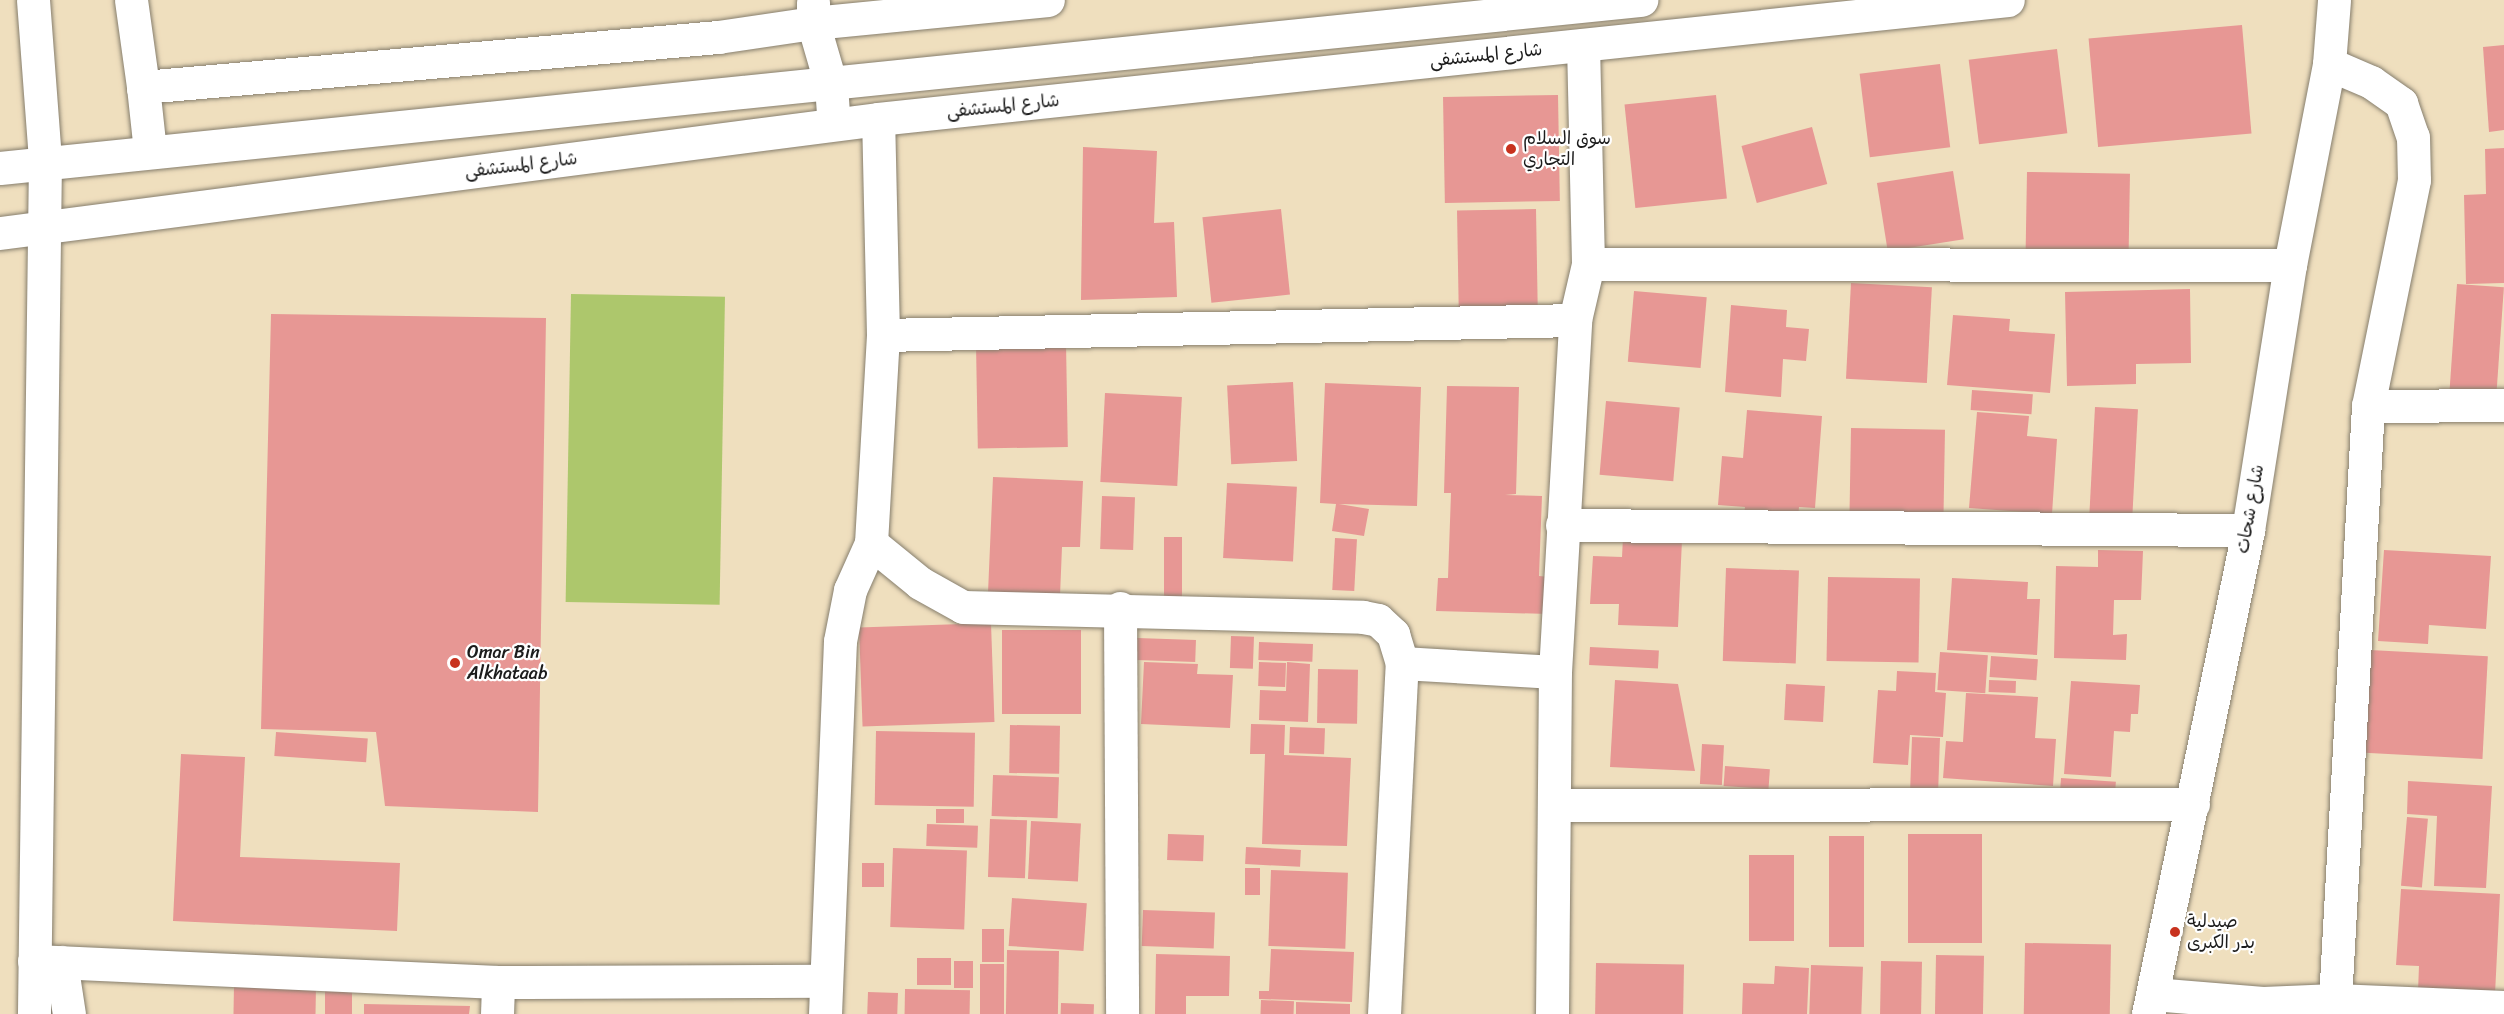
<!DOCTYPE html>
<meta charset="utf-8">
<style>
body{margin:0}
#map{position:relative;width:2504px;height:1014px;overflow:hidden;background:#efdfbe;font-family:Sriracha,"Playpen Sans Arabic",sans-serif}
div>[style]{position:absolute}
[style*='--x']{left:calc(var(--x)*1px);top:calc(var(--y)*1px);width:calc(var(--w)*1px);rotate:calc(var(--a)*1deg)}
.green>*{inset:0;background:#adc76c;transform-origin:0 0}
.building>*{inset:0;background:#e79794;transform-origin:0 0}
.roads{filter:drop-shadow(0 0 2px #867e6d) drop-shadow(0 0 2px #867e6d)}
.street>*{height:33px;margin:-16.5px;padding:0 16.5px;transform-origin:16.5px;border-radius:16.5px;background:#fff}
.secondary>*{height:33px;margin:-16.5px;padding:0 16.5px;transform-origin:16.5px;border-radius:16.5px;background:#fff}
.primary>*{height:33px;margin:-16.5px;padding:0 16.5px;transform-origin:16.5px;border-radius:16.5px;background:#fff}
.dots>*{width:16px;height:16px;translate:-50% -50%;box-sizing:border-box;border:3px solid #fff;border-radius:50%}
span{translate:-50% -50%;white-space:nowrap;text-align:center;line-height:1.15;-webkit-text-stroke:4.5px #fff;paint-order:stroke}
.street-label{font-size:18px;color:#1c1c1c}
.poi-label{font-size:18px;color:#1c1c1c}
.left{translate:0 -50%;text-align:left}
</style>
<div id="map">
<div class="green">
<i style="left:571px;top:294px;width:154px;height:308px;rotate:1deg"></i>
</div>
<div class="building">
<i style="left:2242px;top:25px;width:109px;height:154px;rotate:85deg"></i>
<i style="clip-path:polygon(2504px 45px,2504px 130px,2489px 132px,2483px 47px)"></i>
<i style="left:2057px;top:49px;width:85px;height:89px;rotate:83deg"></i>
<i style="left:1940px;top:64px;width:84px;height:81px;rotate:83deg"></i>
<i style="left:1558px;top:95px;width:106px;height:115px;rotate:89deg"></i>
<i style="left:1716px;top:95px;width:104px;height:92px;rotate:84deg"></i>
<i style="left:1812px;top:127px;width:59px;height:73px;rotate:75deg"></i>
<i style="clip-path:polygon(1083px 147px,1157px 151px,1154px 223px,1174px 222px,1177px 297px,1081px 300px)"></i>
<i style="clip-path:polygon(2504px 148px,2504px 283px,2466px 284px,2464px 195px,2486px 194px,2485px 149px)"></i>
<i style="left:1953px;top:171px;width:69px;height:77px;rotate:81deg"></i>
<i style="left:2027px;top:172px;width:103px;height:82px;rotate:1deg"></i>
<i style="left:1281px;top:209px;width:86px;height:79px;rotate:84deg"></i>
<i style="left:1536px;top:209px;width:100px;height:79px;rotate:89deg"></i>
<i style="left:1851px;top:283px;width:81px;height:96px;rotate:3deg"></i>
<i style="left:2457px;top:284px;width:47px;height:106px;rotate:4deg"></i>
<i style="clip-path:polygon(2190px 289px,2191px 363px,2136px 364px,2136px 384px,2067px 386px,2065px 292px)"></i>
<i style="left:1634px;top:291px;width:73px;height:71px;rotate:5deg"></i>
<i style="clip-path:polygon(1731px 305px,1787px 310px,1786px 327px,1809px 329px,1806px 361px,1783px 359px,1781px 397px,1725px 392px)"></i>
<i style="clip-path:polygon(271px 314px,546px 318px,538px 812px,385px 806px,376px 732px,261px 729px)"></i>
<i style="clip-path:polygon(1953px 315px,2010px 319px,2009px 331px,2055px 334px,2050px 393px,1947px 385px)"></i>
<i style="left:1066px;top:343px;width:104px;height:90px;rotate:89deg"></i>
<i style="left:1293px;top:382px;width:79px;height:66px;rotate:87deg"></i>
<i style="clip-path:polygon(1325px 383px,1421px 387px,1417px 506px,1339px 504px,1369px 509px,1364px 536px,1332px 531px,1336px 504px,1320px 503px)"></i>
<i style="clip-path:polygon(1447px 386px,1519px 387px,1516px 494px,1505px 495px,1542px 496px,1539px 576px,1550px 577px,1549px 614px,1436px 611px,1438px 578px,1448px 578px,1451px 493px,1444px 493px)"></i>
<i style="left:1972px;top:390px;width:61px;height:20px;rotate:4deg"></i>
<i style="left:1105px;top:393px;width:77px;height:89px;rotate:3deg"></i>
<i style="left:1606px;top:401px;width:74px;height:74px;rotate:5deg"></i>
<i style="left:2095px;top:407px;width:43px;height:108px;rotate:3deg"></i>
<i style="clip-path:polygon(1747px 410px,1822px 416px,1815px 508px,1799px 507px,1798px 518px,1744px 514px,1745px 507px,1718px 505px,1722px 456px,1743px 458px)"></i>
<i style="clip-path:polygon(1977px 412px,2029px 416px,2027px 436px,2057px 439px,2052px 514px,1969px 508px)"></i>
<i style="left:1851px;top:428px;width:94px;height:88px;rotate:1deg"></i>
<i style="clip-path:polygon(993px 477px,1083px 481px,1080px 547px,1062px 547px,1060px 596px,988px 593px)"></i>
<i style="left:1227px;top:483px;width:70px;height:75px;rotate:3deg"></i>
<i style="left:1102px;top:496px;width:33px;height:53px;rotate:2deg"></i>
<i style="left:1164px;top:537px;width:18px;height:60px"></i>
<i style="clip-path:polygon(1623px 537px,1682px 540px,1678px 627px,1618px 625px,1619px 604px,1590px 604px,1593px 556px,1622px 557px)"></i>
<i style="left:1335px;top:538px;width:22px;height:52px;rotate:3deg"></i>
<i style="clip-path:polygon(2098px 550px,2143px 551px,2141px 600px,2114px 600px,2113px 635px,2127px 634px,2126px 660px,2054px 658px,2056px 566px,2098px 567px)"></i>
<i style="clip-path:polygon(2384px 550px,2491px 556px,2486px 629px,2429px 625px,2428px 644px,2378px 641px)"></i>
<i style="left:1726px;top:568px;width:73px;height:93px;rotate:2deg"></i>
<i style="left:1828px;top:577px;width:92px;height:84px;rotate:1deg"></i>
<i style="clip-path:polygon(1952px 578px,2028px 582px,2027px 599px,2040px 599px,2037px 655px,1947px 650px)"></i>
<i style="left:991px;top:623px;width:99px;height:132px;rotate:88deg"></i>
<i style="left:1002px;top:630px;width:79px;height:84px"></i>
<i style="left:1231px;top:636px;width:23px;height:32px;rotate:2deg"></i>
<i style="left:1137px;top:638px;width:59px;height:22px;rotate:2deg"></i>
<i style="left:1259px;top:642px;width:54px;height:18px;rotate:2deg"></i>
<i style="left:1590px;top:647px;width:69px;height:18px;rotate:3deg"></i>
<i style="left:2370px;top:650px;width:118px;height:103px;rotate:3deg"></i>
<i style="left:1940px;top:652px;width:48px;height:38px;rotate:4deg"></i>
<i style="left:1991px;top:656px;width:47px;height:21px;rotate:4deg"></i>
<i style="clip-path:polygon(1144px 662px,1198px 664px,1197px 674px,1233px 675px,1230px 728px,1141px 724px)"></i>
<i style="left:1259px;top:662px;width:27px;height:24px;rotate:2deg"></i>
<i style="clip-path:polygon(1287px 662px,1310px 664px,1308px 722px,1259px 720px,1260px 690px,1286px 691px)"></i>
<i style="left:1318px;top:669px;width:40px;height:54px;rotate:1deg"></i>
<i style="clip-path:polygon(1897px 671px,1936px 673px,1935px 692px,1946px 693px,1943px 737px,1910px 735px,1908px 765px,1873px 763px,1878px 690px,1896px 691px)"></i>
<i style="clip-path:polygon(1615px 680px,1678px 684px,1695px 771px,1610px 767px)"></i>
<i style="left:1989px;top:680px;width:27px;height:12px;rotate:2deg"></i>
<i style="clip-path:polygon(2071px 681px,2140px 685px,2138px 714px,2131px 714px,2130px 732px,2114px 731px,2111px 777px,2064px 774px)"></i>
<i style="left:1786px;top:684px;width:39px;height:36px;rotate:3deg"></i>
<i style="clip-path:polygon(1966px 693px,2038px 697px,2035px 738px,2056px 739px,2053px 786px,1943px 778px,1946px 741px,1963px 742px)"></i>
<i style="clip-path:polygon(1251px 724px,1285px 725px,1284px 755px,1351px 758px,1347px 846px,1262px 844px,1265px 754px,1250px 754px)"></i>
<i style="left:1010px;top:725px;width:50px;height:48px;rotate:1deg"></i>
<i style="left:1290px;top:727px;width:35px;height:26px;rotate:2deg"></i>
<i style="left:876px;top:731px;width:99px;height:74px;rotate:1deg"></i>
<i style="left:276px;top:732px;width:92px;height:24px;rotate:4deg"></i>
<i style="left:1912px;top:737px;width:28px;height:52px;rotate:2deg"></i>
<i style="left:1702px;top:744px;width:22px;height:40px;rotate:3deg"></i>
<i style="clip-path:polygon(181px 754px,245px 757px,240px 857px,400px 863px,397px 931px,173px 921px)"></i>
<i style="left:1725px;top:766px;width:45px;height:20px;rotate:4deg"></i>
<i style="left:993px;top:775px;width:66px;height:41px;rotate:2deg"></i>
<i style="left:2061px;top:778px;width:55px;height:17px;rotate:4deg"></i>
<i style="clip-path:polygon(2408px 781px,2492px 786px,2486px 888px,2434px 886px,2437px 816px,2407px 814px)"></i>
<i style="left:936px;top:809px;width:28px;height:14px"></i>
<i style="left:2407px;top:817px;width:21px;height:69px;rotate:5deg"></i>
<i style="left:990px;top:819px;width:37px;height:58px;rotate:2deg"></i>
<i style="left:1031px;top:821px;width:50px;height:58px;rotate:3deg"></i>
<i style="left:927px;top:824px;width:51px;height:22px;rotate:2deg"></i>
<i style="left:1168px;top:834px;width:36px;height:26px;rotate:2deg"></i>
<i style="left:1908px;top:834px;width:74px;height:109px"></i>
<i style="left:1829px;top:836px;width:35px;height:111px"></i>
<i style="left:1246px;top:847px;width:55px;height:17px;rotate:3deg"></i>
<i style="left:893px;top:848px;width:74px;height:79px;rotate:2deg"></i>
<i style="left:1749px;top:855px;width:45px;height:86px"></i>
<i style="left:862px;top:863px;width:22px;height:24px"></i>
<i style="left:1245px;top:868px;width:15px;height:27px"></i>
<i style="left:1271px;top:870px;width:77px;height:76px;rotate:2deg"></i>
<i style="clip-path:polygon(2401px 889px,2500px 894px,2495px 994px,2418px 991px,2419px 966px,2396px 965px)"></i>
<i style="left:1012px;top:898px;width:75px;height:48px;rotate:4deg"></i>
<i style="left:1143px;top:910px;width:72px;height:36px;rotate:2deg"></i>
<i style="left:982px;top:929px;width:22px;height:33px"></i>
<i style="left:2025px;top:943px;width:86px;height:71px;rotate:1deg"></i>
<i style="clip-path:polygon(1271px 949px,1354px 952px,1352px 1002px,1259px 999px,1259px 991px,1269px 991px)"></i>
<i style="left:1007px;top:950px;width:52px;height:64px;rotate:1deg"></i>
<i style="clip-path:polygon(1156px 954px,1230px 956px,1229px 996px,1186px 996px,1186px 1014px,1155px 1014px)"></i>
<i style="left:1936px;top:955px;width:48px;height:59px;rotate:1deg"></i>
<i style="left:951px;top:958px;width:27px;height:34px;rotate:90deg"></i>
<i style="left:954px;top:961px;width:19px;height:27px"></i>
<i style="left:1881px;top:961px;width:41px;height:53px;rotate:1deg"></i>
<i style="left:1596px;top:963px;width:88px;height:51px;rotate:1deg"></i>
<i style="left:1004px;top:964px;width:50px;height:24px;rotate:90deg"></i>
<i style="left:1811px;top:965px;width:52px;height:49px;rotate:2deg"></i>
<i style="clip-path:polygon(1775px 966px,1809px 968px,1807px 1014px,1742px 1014px,1743px 983px,1774px 984px)"></i>
<i style="left:234px;top:985px;width:82px;height:29px;rotate:1deg"></i>
<i style="left:325px;top:988px;width:27px;height:26px"></i>
<i style="left:905px;top:989px;width:65px;height:25px;rotate:1deg"></i>
<i style="left:868px;top:992px;width:30px;height:22px;rotate:2deg"></i>
<i style="left:1261px;top:1000px;width:33px;height:14px;rotate:2deg"></i>
<i style="clip-path:polygon(1296px 1002px,1350px 1004px,1350px 1014px,1296px 1014px)"></i>
<i style="left:1061px;top:1003px;width:33px;height:11px;rotate:2deg"></i>
<i style="clip-path:polygon(364px 1004px,470px 1006px,469px 1014px,364px 1014px)"></i>
</div>
<div class="roads">
<div class="street">
<i style="--x:131;--y:0;--w:88;--a:82.1"></i>
<i style="--x:813;--y:2;--w:21;--a:90"></i>
<i style="--x:813;--y:23;--w:65;--a:73.8"></i>
<i style="--x:831;--y:85;--w:39;--a:86"></i>
<i style="--x:2329;--y:64;--w:46;--a:23.2"></i>
<i style="--x:2371;--y:82;--w:37;--a:35"></i>
<i style="--x:2401;--y:103;--w:36;--a:71"></i>
<i style="--x:2413;--y:137;--w:43;--a:88.7"></i>
<i style="--x:2414;--y:180;--w:231;--a:101.5"></i>
<i style="--x:2368;--y:406;--w:595;--a:93.18"></i>
<i style="--x:150;--y:151;--w:64;--a:-96.2"></i>
<i style="--x:143;--y:87;--w:577;--a:-4.97"></i>
<i style="--x:718;--y:37;--w:96;--a:-8.4"></i>
<i style="--x:813;--y:23;--w:236;--a:-5.6"></i>
<i style="--x:1588;--y:264;--w:702;--a:0.08"></i>
<i style="--x:883;--y:335;--w:692;--a:-1.24"></i>
<i style="--x:2368;--y:406;--w:136;--a:-0.4"></i>
<i style="--x:1562;--y:525;--w:686;--a:0.42"></i>
<i style="--x:871;--y:543;--w:63;--a:39.2"></i>
<i style="--x:920;--y:583;--w:49;--a:29.2"></i>
<i style="--x:963;--y:607;--w:400;--a:1.4"></i>
<i style="--x:1363;--y:617;--w:15;--a:11"></i>
<i style="--x:1378;--y:620;--w:21;--a:43"></i>
<i style="--x:1393;--y:634;--w:30;--a:73"></i>
<i style="--x:1402;--y:663;--w:153;--a:3.4"></i>
<i style="--x:1120;--y:608;--w:406;--a:89.7"></i>
<i style="--x:1555;--y:805;--w:638;--a:-0.09"></i>
<i style="--x:34;--y:961;--w:464;--a:2.6"></i>
<i style="--x:498;--y:982;--w:328;--a:-0.2"></i>
<i style="--x:61;--y:962;--w:53;--a:81.3"></i>
<i style="--x:2153;--y:994;--w:110;--a:4.7"></i>
<i style="--x:2263;--y:1003;--w:72;--a:-2.4"></i>
<i style="--x:2335;--y:1000;--w:169;--a:2.4"></i>
<i style="--x:497;--y:1014;--w:32;--a:-88"></i>
<i style="--x:825;--y:1014;--w:373;--a:-87.7"></i>
<i style="--x:840;--y:641;--w:52;--a:-78.9"></i>
<i style="--x:850;--y:590;--w:51;--a:-65.9"></i>
<i style="--x:871;--y:543;--w:208;--a:-86.7"></i>
<i style="--x:883;--y:335;--w:216;--a:-91.3"></i>
<i style="--x:1384;--y:1014;--w:351;--a:-87.1"></i>
<i style="--x:1552;--y:1014;--w:342;--a:-89.5"></i>
<i style="--x:1555;--y:672;--w:353;--a:-86.7"></i>
<i style="--x:1575;--y:320;--w:57;--a:-76.9"></i>
<i style="--x:1588;--y:264;--w:219;--a:-91.3"></i>
<i style="--x:2148;--y:1014;--w:494;--a:-78.3"></i>
<i style="--x:2248;--y:530;--w:268;--a:-81"></i>
<i style="--x:2290;--y:265;--w:205;--a:-79"></i>
<i style="--x:2329;--y:64;--w:64;--a:-85.5"></i>
</div>
<div class="secondary">
<i style="--x:33;--y:0;--w:160;--a:85.7"></i>
<i style="--x:45;--y:160;--w:854;--a:90.74"></i>
</div>
<div class="primary">
<i style="--x:0;--y:168;--w:1650;--a:-5.85"></i>
<i style="--x:0;--y:233;--w:885;--a:-7.4"></i>
<i style="--x:878;--y:119;--w:1136;--a:-6.01"></i>
</div>
</div>
<div class="dots">
<i style="left:1511px;top:149px;background:#c8321e"></i>
<i style="left:455px;top:663px;background:#c8321e"></i>
<i style="left:2175px;top:932px;background:#c8321e"></i>
</div>
<div class="street-label">
<span style="left:1486px;top:55px;rotate:-6deg">شارع المستشفى</span>
<span style="left:1003px;top:106px;rotate:-6deg">شارع المستشفى</span>
<span style="left:521px;top:165px;rotate:-7deg">شارع المستشفى</span>
<span style="left:2250px;top:509px;rotate:-80deg">شارع شحات</span>
</div>
<div class="poi-label">
<span class="left" style="left:1523px;top:149px">سوق السلام<br>التجاري</span>
<span class="left" style="left:467px;top:663px">Omar Bin<br>Alkhataab</span>
<span class="left" style="left:2187px;top:932px">صيدلية<br>بدر الكبرى</span>
</div>
</div>
